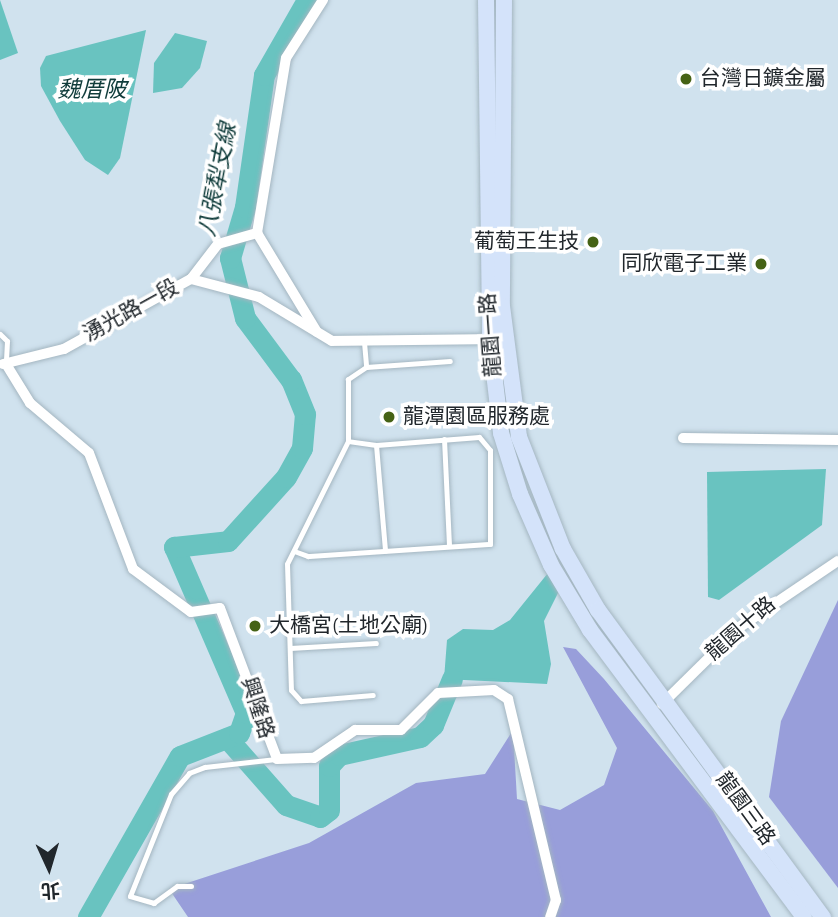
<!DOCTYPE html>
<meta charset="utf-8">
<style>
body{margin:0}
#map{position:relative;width:838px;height:917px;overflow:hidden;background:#d0e2ee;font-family:"Alegreya Sans","Noto Sans TC",sans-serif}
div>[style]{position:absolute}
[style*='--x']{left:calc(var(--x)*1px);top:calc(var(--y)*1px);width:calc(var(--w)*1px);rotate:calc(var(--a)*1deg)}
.forest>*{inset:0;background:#989eda}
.water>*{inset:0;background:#69c3c0}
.river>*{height:21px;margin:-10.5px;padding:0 10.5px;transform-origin:10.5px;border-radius:10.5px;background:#69c3c0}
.roads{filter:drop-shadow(0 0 2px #a4b6c1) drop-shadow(0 0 2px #a4b6c1)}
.lane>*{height:5px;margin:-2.5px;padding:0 2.5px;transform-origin:2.5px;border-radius:2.5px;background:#fff}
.street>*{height:10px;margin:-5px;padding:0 5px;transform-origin:5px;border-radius:5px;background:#fff}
.secondary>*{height:16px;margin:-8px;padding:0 8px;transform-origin:8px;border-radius:8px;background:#d4e3fa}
.dots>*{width:19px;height:19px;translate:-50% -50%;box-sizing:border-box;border:4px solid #fff;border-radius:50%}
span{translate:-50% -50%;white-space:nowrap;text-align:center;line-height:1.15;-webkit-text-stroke:7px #fff;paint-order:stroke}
.poi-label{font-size:21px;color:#21272c}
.left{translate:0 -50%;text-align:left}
.right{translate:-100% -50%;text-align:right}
.street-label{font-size:21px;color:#21272c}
.water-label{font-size:23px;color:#103c3b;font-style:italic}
.north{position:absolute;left:14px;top:833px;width:70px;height:70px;-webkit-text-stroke:5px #fff;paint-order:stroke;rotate:176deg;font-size:19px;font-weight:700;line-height:28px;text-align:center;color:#21272c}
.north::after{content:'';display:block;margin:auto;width:24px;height:32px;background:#21272c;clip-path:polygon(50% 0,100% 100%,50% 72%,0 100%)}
</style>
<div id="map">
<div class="forest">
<i style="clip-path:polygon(838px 600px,838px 888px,769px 797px,781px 721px)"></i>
<i style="clip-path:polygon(563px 647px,576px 649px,604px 679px,713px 811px,771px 917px,188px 917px,169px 889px,309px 843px,416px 783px,485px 774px,513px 730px,517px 799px,560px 810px,604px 785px,617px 748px)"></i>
</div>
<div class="water">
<i style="clip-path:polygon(0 0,18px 53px,0 60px)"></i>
<i style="clip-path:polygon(146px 30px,120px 158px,108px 175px,85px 160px,60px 121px,41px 86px,40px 68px,46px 56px)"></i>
<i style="clip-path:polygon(175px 33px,207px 41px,200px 68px,182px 88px,153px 93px,154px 63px)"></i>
<i style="clip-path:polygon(826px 469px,822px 525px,719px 600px,708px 597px,707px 472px)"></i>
<i style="clip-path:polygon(548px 573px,559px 591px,544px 621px,551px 664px,547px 684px,444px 679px,447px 640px,463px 629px,493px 630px,510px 620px)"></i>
</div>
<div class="river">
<i style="--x:227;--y:738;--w:89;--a:48.6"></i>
<i style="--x:286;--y:805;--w:36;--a:19"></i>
<i style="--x:320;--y:817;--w:11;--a:-38"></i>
<i style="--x:329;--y:810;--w:44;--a:-90"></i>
<i style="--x:329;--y:766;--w:15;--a:-48"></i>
<i style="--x:339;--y:755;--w:83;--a:-12.5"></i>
<i style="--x:420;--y:737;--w:18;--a:-43"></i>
<i style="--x:433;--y:725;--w:50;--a:-67.6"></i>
<i style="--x:88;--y:917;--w:185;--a:-60.3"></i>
<i style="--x:180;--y:756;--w:63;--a:-21.3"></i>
<i style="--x:239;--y:733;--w:21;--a:-71"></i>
<i style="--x:246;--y:713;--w:181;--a:-113.4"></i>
<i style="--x:174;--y:547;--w:54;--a:-6.3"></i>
<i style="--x:228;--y:541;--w:86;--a:-47.8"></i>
<i style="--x:286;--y:477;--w:33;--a:-61"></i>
<i style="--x:302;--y:448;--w:34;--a:-85"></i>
<i style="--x:305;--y:414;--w:37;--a:-112"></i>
<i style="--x:291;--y:380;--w:77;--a:-126.6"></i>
<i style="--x:245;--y:318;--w:62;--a:-104"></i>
<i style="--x:230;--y:258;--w:53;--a:-73.6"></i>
<i style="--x:245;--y:207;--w:133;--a:-81.8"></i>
<i style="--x:264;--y:75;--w:86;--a:-60.2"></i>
</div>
<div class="roads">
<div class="lane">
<i style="--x:0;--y:334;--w:10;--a:45"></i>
<i style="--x:7;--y:341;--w:22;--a:93"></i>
<i style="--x:364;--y:342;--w:25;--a:85"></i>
<i style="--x:366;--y:367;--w:22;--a:146"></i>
<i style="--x:348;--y:379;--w:62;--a:90"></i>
<i style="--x:348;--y:441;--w:137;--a:116.4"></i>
<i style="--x:287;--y:564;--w:126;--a:88.2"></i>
<i style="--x:291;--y:690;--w:15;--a:48"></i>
<i style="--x:301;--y:701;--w:72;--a:-4.8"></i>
<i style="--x:366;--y:367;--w:84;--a:-4.1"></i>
<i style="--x:444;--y:439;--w:107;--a:87.3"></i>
<i style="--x:376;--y:445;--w:106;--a:85.1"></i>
<i style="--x:294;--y:551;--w:15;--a:20"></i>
<i style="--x:308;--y:556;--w:182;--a:-3.8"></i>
<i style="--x:490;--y:544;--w:94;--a:-90"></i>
<i style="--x:490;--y:450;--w:17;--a:-130"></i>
<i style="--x:479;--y:437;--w:103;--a:175.6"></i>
<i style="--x:376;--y:445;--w:28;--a:-172"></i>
<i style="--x:290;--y:648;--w:86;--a:-3.3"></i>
<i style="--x:191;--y:886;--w:14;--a:180"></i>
<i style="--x:177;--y:886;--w:29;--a:144"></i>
<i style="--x:154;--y:903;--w:25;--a:-164"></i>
<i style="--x:130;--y:896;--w:110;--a:-68.1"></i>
<i style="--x:171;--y:794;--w:28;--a:-49"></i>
<i style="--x:189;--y:773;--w:17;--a:-21"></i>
<i style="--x:205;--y:767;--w:71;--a:-6.4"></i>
</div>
<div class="street">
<i style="--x:191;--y:279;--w:44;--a:-52.4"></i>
<i style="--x:218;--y:244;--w:41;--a:-15.8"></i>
<i style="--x:317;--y:332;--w:116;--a:-121.2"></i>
<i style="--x:257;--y:233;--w:177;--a:-80.6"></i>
<i style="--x:286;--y:58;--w:69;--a:-57.5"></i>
<i style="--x:3;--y:364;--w:63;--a:-13.8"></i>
<i style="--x:64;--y:349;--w:145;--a:-28.9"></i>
<i style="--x:191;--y:279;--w:70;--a:14.8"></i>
<i style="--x:259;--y:297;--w:85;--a:31.1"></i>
<i style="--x:332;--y:341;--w:162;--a:-0.7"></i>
<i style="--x:6;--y:364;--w:46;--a:58.4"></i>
<i style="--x:30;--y:403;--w:77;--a:40.3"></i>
<i style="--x:89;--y:453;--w:124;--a:69.2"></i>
<i style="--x:133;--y:569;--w:72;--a:36.6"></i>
<i style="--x:191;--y:612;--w:29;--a:-8"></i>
<i style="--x:220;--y:608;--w:161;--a:69.3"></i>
<i style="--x:277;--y:759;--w:37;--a:-2"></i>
<i style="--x:314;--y:758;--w:50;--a:-34.3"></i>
<i style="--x:355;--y:730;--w:46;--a:0"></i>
<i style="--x:401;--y:730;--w:52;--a:-45"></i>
<i style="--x:438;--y:693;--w:56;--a:-3.1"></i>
<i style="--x:494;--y:690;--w:17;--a:33"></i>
<i style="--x:508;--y:699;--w:207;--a:76.6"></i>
<i style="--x:556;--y:900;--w:18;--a:109"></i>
<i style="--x:683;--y:438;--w:155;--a:0.7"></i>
<i style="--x:662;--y:704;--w:110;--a:-44.6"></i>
<i style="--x:740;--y:627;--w:118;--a:-34"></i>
</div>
<div class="secondary">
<i style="--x:486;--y:0;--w:339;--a:89.3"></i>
<i style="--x:490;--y:339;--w:95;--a:83.3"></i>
<i style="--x:501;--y:433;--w:64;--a:72.7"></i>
<i style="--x:520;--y:494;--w:77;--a:66.4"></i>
<i style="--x:551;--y:565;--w:76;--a:59"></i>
<i style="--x:590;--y:630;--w:358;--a:53.3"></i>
<i style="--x:504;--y:0;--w:306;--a:90.4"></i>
<i style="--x:502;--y:306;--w:132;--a:82.6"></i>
<i style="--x:519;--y:437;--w:120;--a:68.6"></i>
<i style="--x:563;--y:549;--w:70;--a:60.2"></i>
<i style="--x:598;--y:610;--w:381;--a:53.8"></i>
</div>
</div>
<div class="dots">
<i style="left:686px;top:79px;background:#456215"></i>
<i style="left:593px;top:242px;background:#456215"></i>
<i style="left:761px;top:264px;background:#456215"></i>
<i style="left:389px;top:417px;background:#456215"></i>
<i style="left:255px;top:626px;background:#456215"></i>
</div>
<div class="poi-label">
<span class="left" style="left:700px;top:79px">台灣日鑛金屬</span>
<span class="right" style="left:579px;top:242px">葡萄王生技</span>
<span class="right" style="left:747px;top:264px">同欣電子工業</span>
<span class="left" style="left:403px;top:417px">龍潭園區服務處</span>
<span class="left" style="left:269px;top:626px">大橋宮(土地公廟)</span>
</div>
<div class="street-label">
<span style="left:131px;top:311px;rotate:-29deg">湧光路一段</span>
<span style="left:491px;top:335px;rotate:-94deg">龍園一路</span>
<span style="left:741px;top:629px;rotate:-41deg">龍園十路</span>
<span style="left:257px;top:708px;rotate:72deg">興隆路</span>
<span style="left:745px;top:809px;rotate:54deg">龍園三路</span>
</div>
<div class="water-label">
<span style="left:92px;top:91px">魏厝陂</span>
<span style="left:219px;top:180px;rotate:-79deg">八張犁支線</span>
</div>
<div class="north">北</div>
</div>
